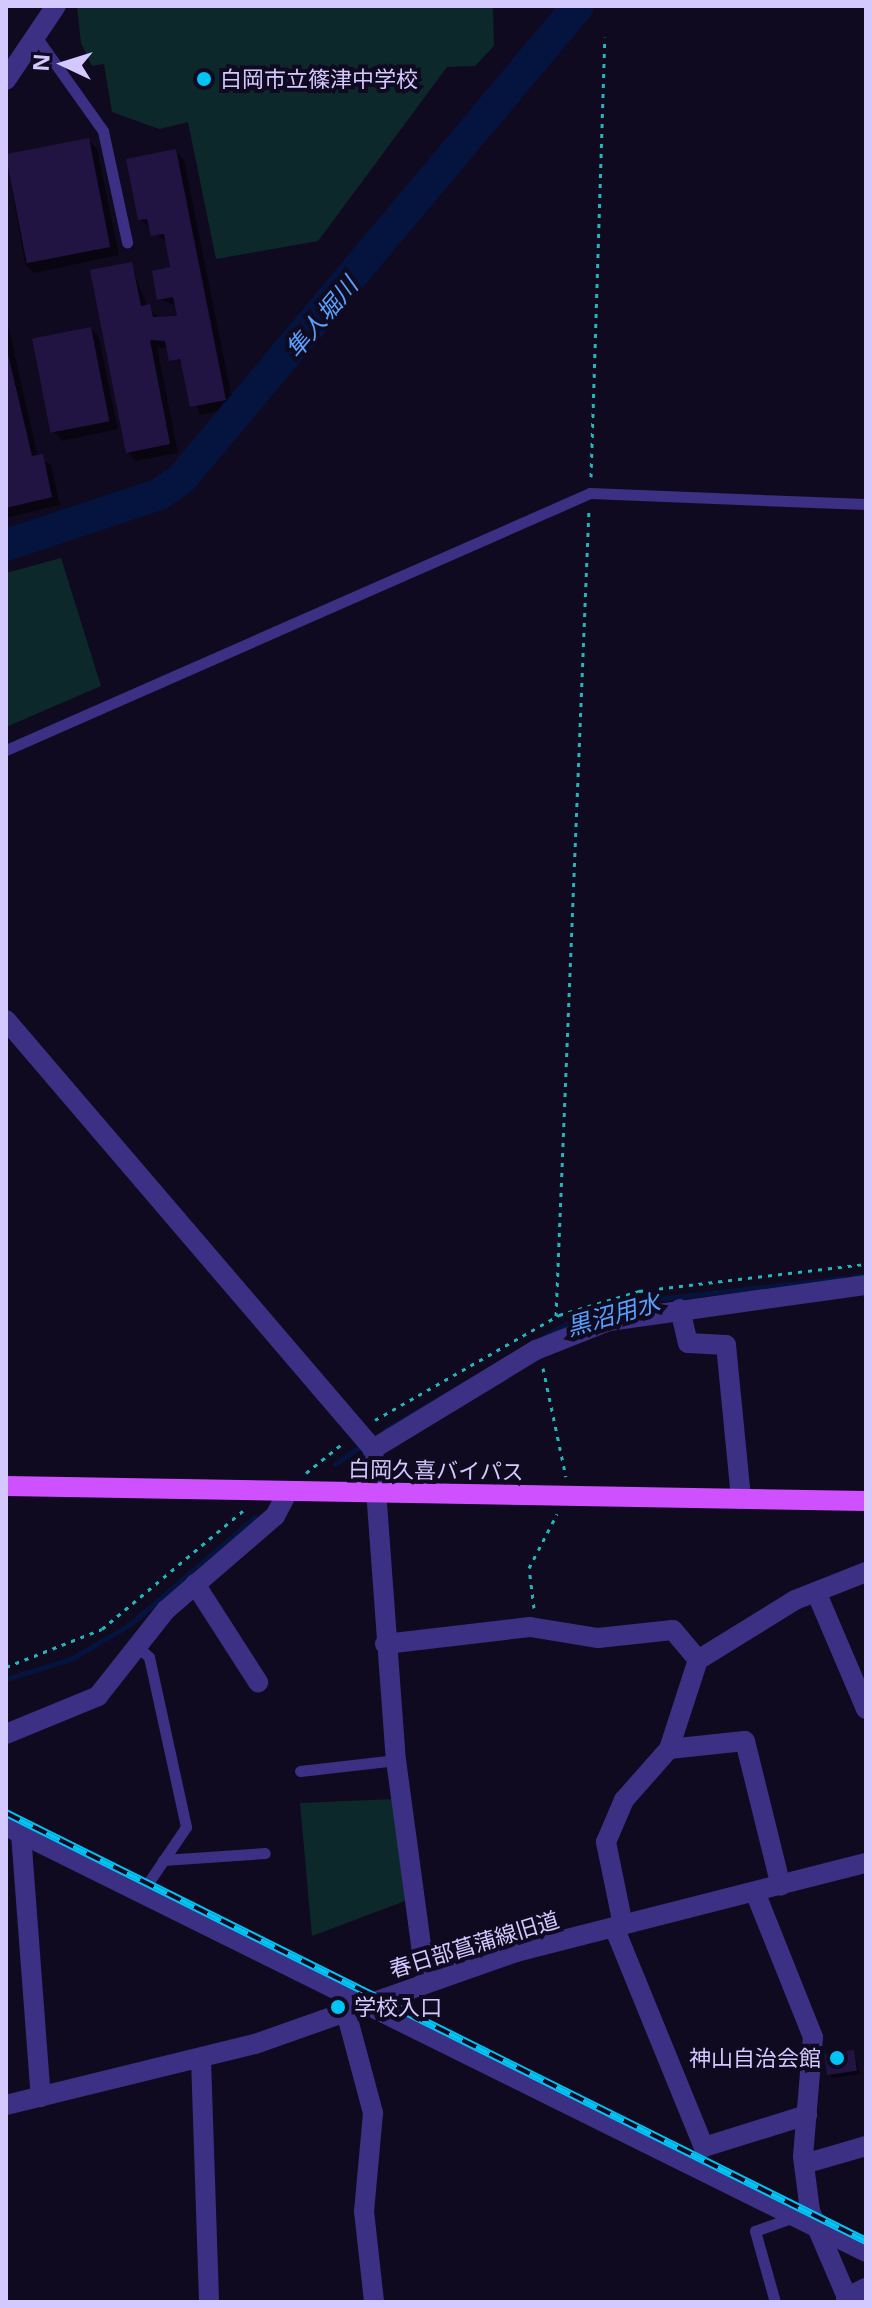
<!DOCTYPE html>
<meta charset="utf-8">
<style>
body{margin:0}
#map{position:relative;width:872px;height:2308px;overflow:hidden;background:#100a20;font-family:"Open Sans","Noto Sans JP",sans-serif}
div>[style]{position:absolute}
[style*='--x']{left:calc(var(--x)*1px);top:calc(var(--y)*1px);width:calc(var(--w)*1px);rotate:calc(var(--a)*1deg)}
.green>*{inset:0;background:#0d282a}
.shadow>*{inset:0;background:#0007}
.stream>*{height:5px;margin:-2.5px;padding:0 2.5px;transform-origin:2.5px;border-radius:2.5px;background:#04143f}
.river>*{height:32px;margin:-16px;padding:0 16px;transform-origin:16px;border-radius:16px;background:#04143f}
.building>*{inset:0;background:#221442;transform-origin:0 0}
.path>*{height:3px;margin-top:-1.5px;transform-origin:0;background:repeating-linear-gradient(90deg,#20b6bb 0 4px,transparent 0 10px)}
.service>*{height:11px;margin:-5.5px;padding:0 5.5px;transform-origin:5.5px;border-radius:5.5px;background:#3b3084}
.minor>*{height:20px;margin:-10px;padding:0 10px;transform-origin:10px;border-radius:10px;background:#3b3084}
.tertiary>*{height:20px;margin:-10px;padding:0 10px;transform-origin:10px;border-radius:10px;background:#3b3084}
.primary>*{height:20px;margin:-10px;padding:0 10px;transform-origin:10px;border-radius:10px;background:#cf50ff}
.rail>*{height:8px;margin-top:-4px;transform-origin:0;background:repeating-linear-gradient(90deg,#100a20 0 15px,#00c4f4 0 30px);box-sizing:border-box;border-block:2px solid #00c4f4}
.dots>*{width:22px;height:22px;translate:-50% -50%;box-sizing:border-box;border:4px solid #100a20;border-radius:50%}
span{translate:-50% -50%;white-space:nowrap;text-align:center;line-height:1.15;-webkit-text-stroke:8px #100a20;paint-order:stroke}
.poi-label{font-size:22px;color:#d4c9ff}
.left{translate:0 -50%;text-align:left}
.right{translate:-100% -50%;text-align:right}
.street-label{font-size:22px;color:#d4c9ff}
.water-label{font-size:24px;color:#57a1ff;font-style:italic}
.frame{position:absolute;inset:0;border:8px solid #d4c9ff;pointer-events:none}
.north{position:absolute;left:24px;top:24px;width:80px;height:80px;-webkit-text-stroke:6px #100a20;paint-order:stroke;rotate:274deg;font-size:22px;font-weight:700;line-height:32px;text-align:center;color:#d4c9ff}
.north::after{content:'';display:block;margin:auto;width:28px;height:36px;background:#d4c9ff;clip-path:polygon(50% 0,100% 100%,50% 72%,0 100%)}
</style>
<div id="map">
<div class="green">
<i style="clip-path:polygon(77px 6px,493px 6px,494px 46px,475px 66px,447px 67px,318px 241px,216px 259px,188px 122px,159px 129px,112px 112px,104px 64px,92px 66px,81px 43px)"></i>
<i style="clip-path:polygon(61px 558px,101px 686px,6px 727px,6px 573px)"></i>
<i style="clip-path:polygon(395px 1799px,405px 1901px,312px 1936px,300px 1803px)"></i>
</div>
<div class="shadow">
<i style="clip-path:polygon(88px 140px,97px 149px,119px 255px,34px 273px,25px 264px,6px 157px)"></i>
<i style="clip-path:polygon(176px 151px,184px 160px,234px 408px,200px 415px,184px 368px,168px 348px,157px 347px,178px 453px,136px 461px,128px 452px,131px 264px,147px 306px,159px 318px,179px 318px,177px 306px,159px 299px,173px 269px,167px 243px,140px 219px)"></i>
<i style="clip-path:polygon(6px 316px,38px 457px,51px 465px,60px 505px,6px 518px)"></i>
<i style="clip-path:polygon(91px 329px,99px 338px,118px 429px,62px 441px,54px 432px)"></i>
<i style="clip-path:polygon(854px 2052px,860px 2074px,833px 2078px,829px 2074px)"></i>
</div>
<div class="stream">
<i style="--x:853;--y:1277;--w:13;--a:-9"></i>
<i style="--x:385;--y:1430;--w:210;--a:-30.4"></i>
<i style="--x:566;--y:1324;--w:86;--a:-16.1"></i>
<i style="--x:649;--y:1300;--w:195;--a:-6.5"></i>
<i style="--x:335;--y:1464;--w:29;--a:-35"></i>
<i style="--x:6;--y:1679;--w:68;--a:-17.1"></i>
<i style="--x:71;--y:1659;--w:67;--a:-30.4"></i>
<i style="--x:129;--y:1625;--w:165;--a:-40.6"></i>
</div>
<div class="river">
<i style="--x:6;--y:545;--w:162;--a:-18.3"></i>
<i style="--x:160;--y:494;--w:27;--a:-36"></i>
<i style="--x:182;--y:478;--w:616;--a:-50"></i>
</div>
<div class="building">
<i style="left:89px;top:138px;width:111px;height:85px;rotate:79deg"></i>
<i style="clip-path:polygon(176px 149px,226px 400px,190px 407px,180px 359px,169px 361px,165px 341px,150px 340px,170px 444px,126px 453px,90px 270px,132px 262px,141px 306px,150px 304px,153px 317px,177px 316px,173px 297px,157px 300px,152px 271px,170px 267px,164px 234px,151px 236px,147px 219px,138px 220px,126px 159px)"></i>
<i style="left:91px;top:327px;width:96px;height:60px;rotate:79deg"></i>
<i style="clip-path:polygon(6px 346px,32px 456px,43px 454px,52px 497px,6px 508px)"></i>
<i style="left:854px;top:2050px;width:21px;height:30px;rotate:82deg"></i>
</div>
<div class="path">
<i style="--x:591;--y:477;--w:440;--a:-88.2"></i>
<i style="--x:556;--y:1316;--w:808;--a:-87.66"></i>
<i style="--x:543;--y:1368;--w:111;--a:78.1"></i>
<i style="--x:375;--y:1420;--w:212;--a:-29.7"></i>
<i style="--x:559;--y:1315;--w:84;--a:-16.7"></i>
<i style="--x:639;--y:1291;--w:229;--a:-6.8"></i>
<i style="--x:306;--y:1473;--w:48;--a:-39"></i>
<i style="--x:534;--y:1608;--w:40;--a:-97.1"></i>
<i style="--x:529;--y:1568;--w:61;--a:-62.6"></i>
<i style="--x:6;--y:1667;--w:103;--a:-21.6"></i>
<i style="--x:102;--y:1629;--w:185;--a:-40"></i>
</div>
<div class="service">
<i style="--x:37;--y:38;--w:114;--a:54.6"></i>
<i style="--x:103;--y:131;--w:114;--a:77.8"></i>
<i style="--x:6;--y:750;--w:638;--a:-23.75"></i>
<i style="--x:590;--y:493;--w:276;--a:2.3"></i>
<i style="--x:140;--y:1649;--w:12;--a:42"></i>
<i style="--x:149;--y:1657;--w:174;--a:77.7"></i>
<i style="--x:186;--y:1827;--w:78;--a:124.1"></i>
<i style="--x:300;--y:1771;--w:97;--a:-6.5"></i>
<i style="--x:163;--y:1860;--w:102;--a:-3.9"></i>
<i style="--x:775;--y:2302;--w:74;--a:-105.7"></i>
<i style="--x:755;--y:2231;--w:41;--a:-19.7"></i>
</div>
<div class="minor">
<i style="--x:6;--y:80;--w:89;--a:-56"></i>
<i style="--x:6;--y:1020;--w:565;--a:49.45"></i>
<i style="--x:373;--y:1449;--w:312;--a:85.8"></i>
<i style="--x:396;--y:1760;--w:224;--a:82.3"></i>
<i style="--x:680;--y:1309;--w:35;--a:77"></i>
<i style="--x:688;--y:1343;--w:38;--a:3"></i>
<i style="--x:726;--y:1345;--w:155;--a:84.4"></i>
<i style="--x:373;--y:1449;--w:191;--a:-31.3"></i>
<i style="--x:536;--y:1350;--w:79;--a:-21.7"></i>
<i style="--x:609;--y:1321;--w:260;--a:-8"></i>
<i style="--x:195;--y:1584;--w:117;--a:57.3"></i>
<i style="--x:817;--y:1594;--w:125;--a:66.9"></i>
<i style="--x:385;--y:1644;--w:146;--a:-6.7"></i>
<i style="--x:530;--y:1627;--w:69;--a:9.2"></i>
<i style="--x:598;--y:1638;--w:75;--a:-6.1"></i>
<i style="--x:673;--y:1630;--w:39;--a:50"></i>
<i style="--x:698;--y:1660;--w:114;--a:-31.7"></i>
<i style="--x:795;--y:1600;--w:76;--a:-21.5"></i>
<i style="--x:6;--y:1734;--w:100;--a:-22.4"></i>
<i style="--x:98;--y:1696;--w:110;--a:-51.7"></i>
<i style="--x:166;--y:1610;--w:144;--a:-40.8"></i>
<i style="--x:275;--y:1516;--w:27;--a:-62"></i>
<i style="--x:669;--y:1749;--w:76;--a:-6"></i>
<i style="--x:745;--y:1741;--w:149;--a:76.1"></i>
<i style="--x:6;--y:1826;--w:960;--a:26.35"></i>
<i style="--x:21;--y:1834;--w:264;--a:85.7"></i>
<i style="--x:755;--y:1892;--w:156;--a:68.2"></i>
<i style="--x:813;--y:2037;--w:120;--a:94.8"></i>
<i style="--x:803;--y:2157;--w:54;--a:82.6"></i>
<i style="--x:810;--y:2211;--w:99;--a:66.8"></i>
<i style="--x:623;--y:1925;--w:85;--a:-101.6"></i>
<i style="--x:606;--y:1842;--w:46;--a:-66.8"></i>
<i style="--x:624;--y:1800;--w:68;--a:-48.6"></i>
<i style="--x:669;--y:1749;--w:94;--a:-72"></i>
<i style="--x:614;--y:1927;--w:238;--a:67.8"></i>
<i style="--x:704;--y:2147;--w:108;--a:-17.3"></i>
<i style="--x:346;--y:2012;--w:105;--a:75"></i>
<i style="--x:373;--y:2113;--w:98;--a:95.2"></i>
<i style="--x:364;--y:2211;--w:92;--a:83.7"></i>
<i style="--x:201;--y:2059;--w:243;--a:88.1"></i>
<i style="--x:804;--y:2164;--w:65;--a:-16.2"></i>
<i style="--x:846;--y:2298;--w:22;--a:-27"></i>
</div>
<div class="tertiary">
<i style="--x:6;--y:2105;--w:256;--a:-13.8"></i>
<i style="--x:255;--y:2044;--w:277;--a:-19.4"></i>
<i style="--x:516;--y:1952;--w:361;--a:-14.3"></i>
</div>
<div class="primary">
<i style="--x:6;--y:1486;--w:860;--a:1"></i>
</div>
<div class="rail">
<i style="--x:6;--y:1813;--w:961;--a:26.46"></i>
</div>
<div class="dots">
<i style="left:204px;top:79px;background:#00c4f4"></i>
<i style="left:338px;top:2007px;background:#00c4f4"></i>
<i style="left:837px;top:2058px;background:#00c4f4"></i>
</div>
<div class="poi-label">
<span class="left" style="left:220px;top:79px">白岡市立篠津中学校</span>
<span class="left" style="left:354px;top:2007px">学校入口</span>
<span class="right" style="left:821px;top:2058px">神山自治会館</span>
</div>
<div class="street-label">
<span style="left:436px;top:1470px;rotate:1deg">白岡久喜バイパス</span>
<span style="left:474px;top:1944px;rotate:-17deg">春日部菖蒲線旧道</span>
</div>
<div class="water-label">
<span style="left:321px;top:317px;rotate:-50deg">隼人堀川</span>
<span style="left:613px;top:1314px;rotate:-16deg">黒沼用水</span>
</div>
<div class="frame"></div>
<div class="north">N</div>
</div>
